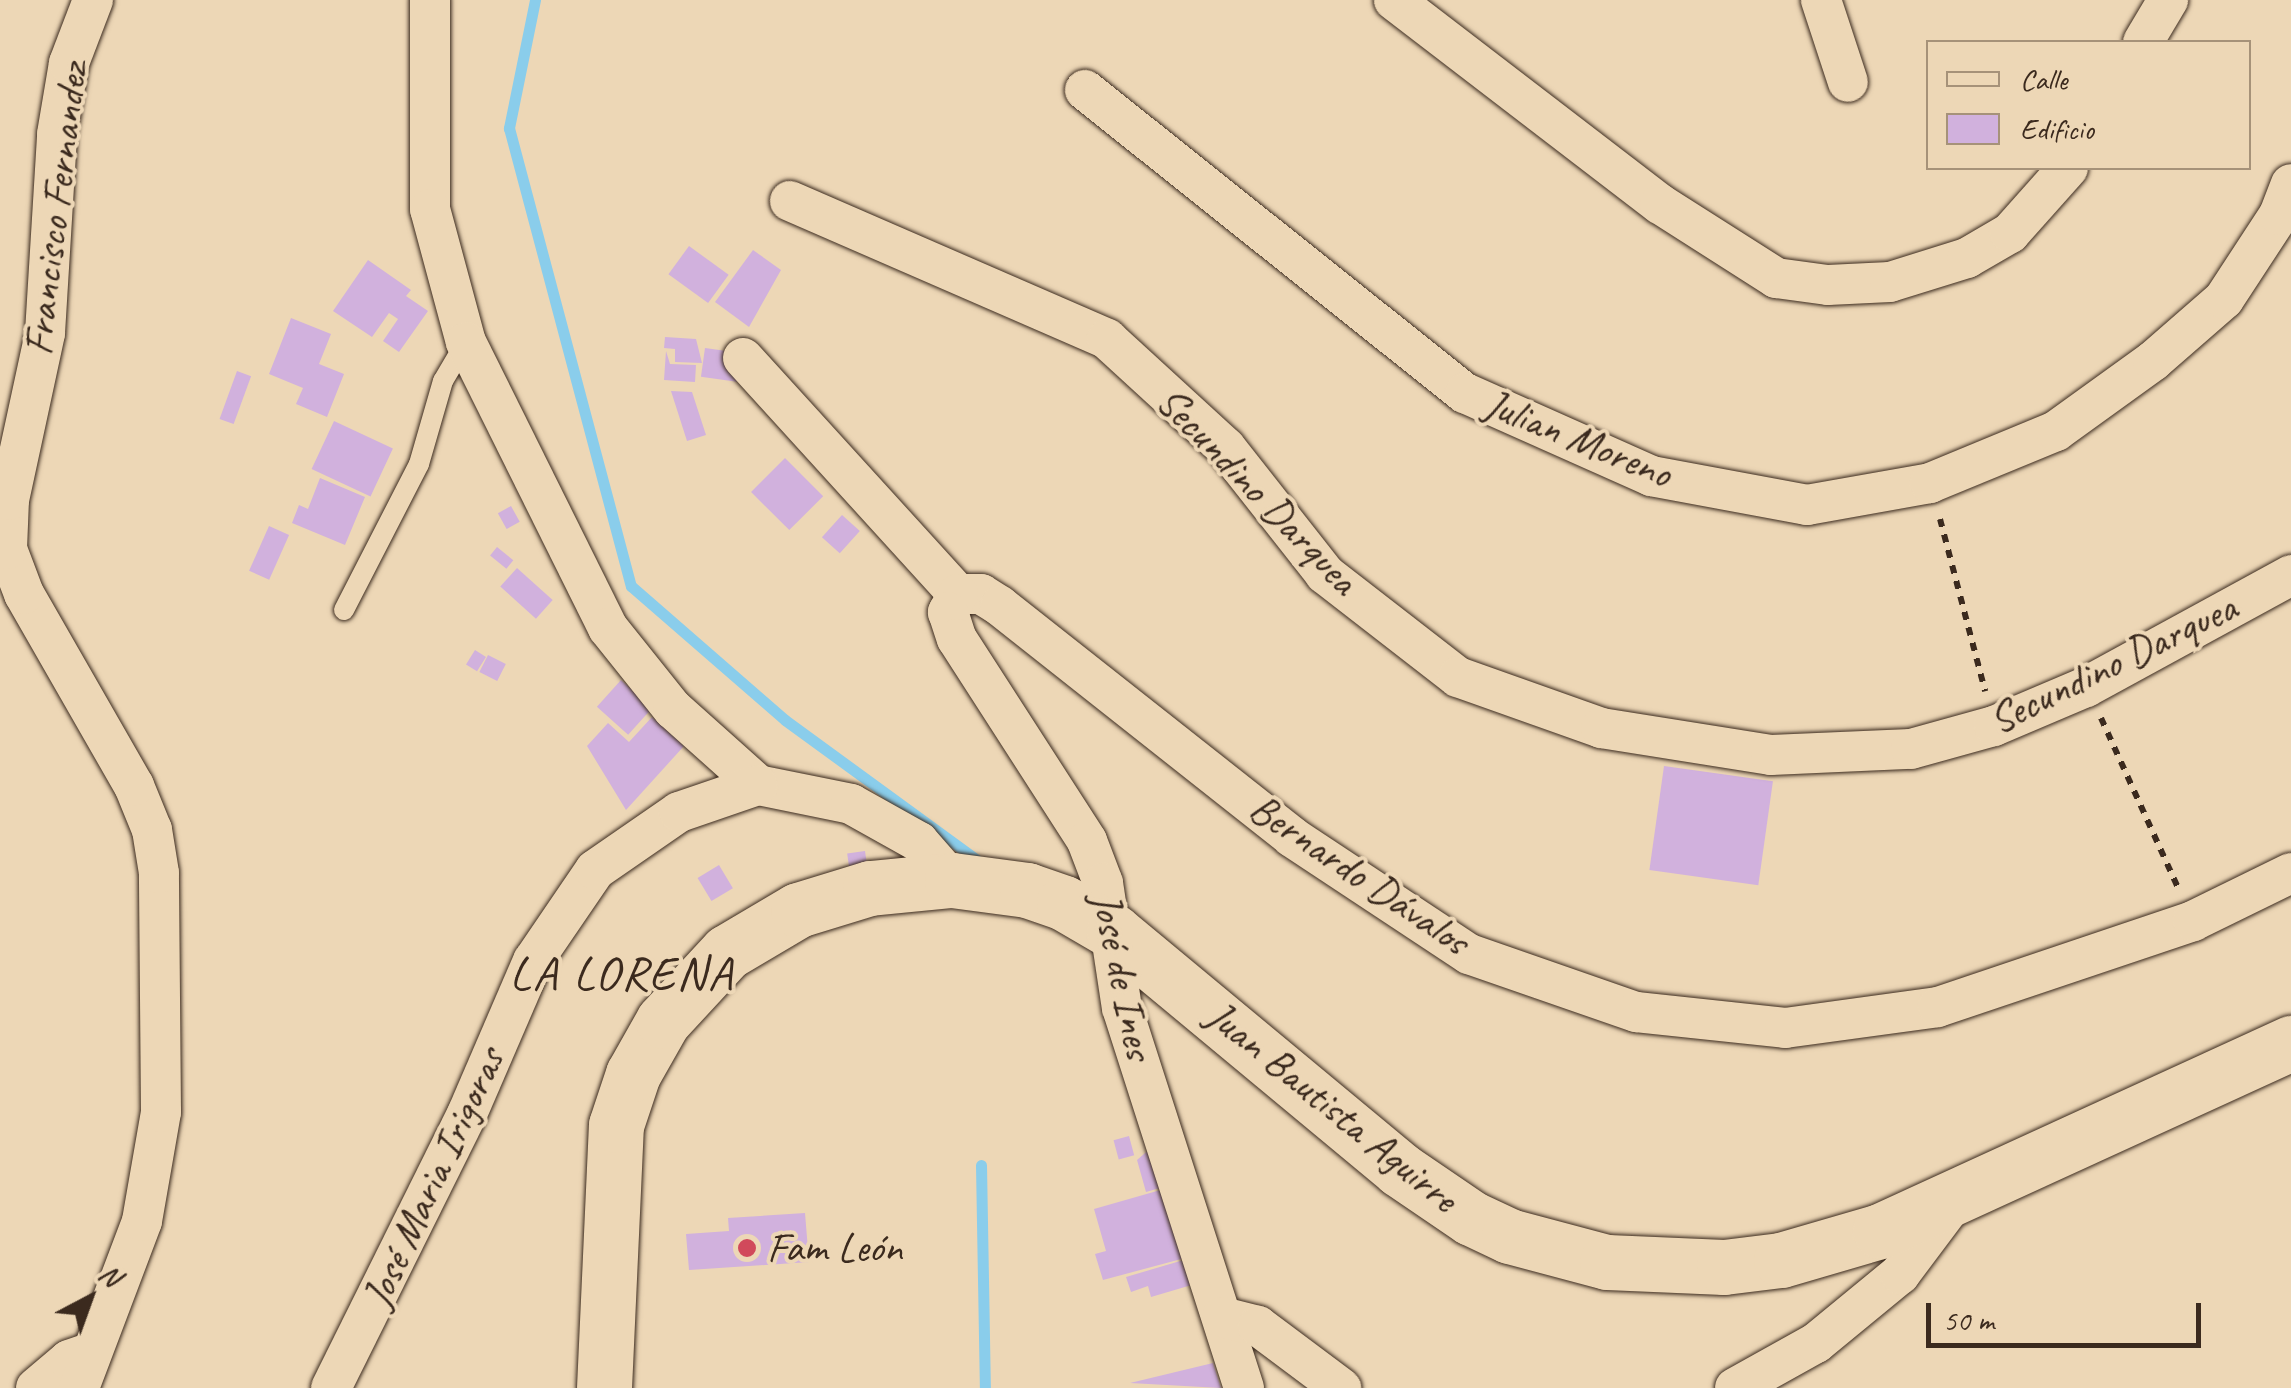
<!DOCTYPE html>
<meta charset="utf-8">
<style>
body{margin:0}
#map{position:relative;width:2291px;height:1388px;overflow:hidden;background:#edd7b6;font-family:Caveat,sans-serif}
div>[style]{position:absolute}
[style*='--x']{left:calc(var(--x)*1px);top:calc(var(--y)*1px);width:calc(var(--w)*1px);rotate:calc(var(--a)*1deg)}
.stream>*{height:11px;margin:-5.5px;padding:0 5.5px;transform-origin:5.5px;border-radius:5.5px;background:#8acdeb}
.building>*{inset:0;background:#d1b1dd;transform-origin:0 0}
.path>*{height:6px;margin-top:-3px;transform-origin:0;background:repeating-linear-gradient(90deg,#3b2a1e 0 8px,transparent 0 16px)}
.roads{filter:drop-shadow(0 0 2px #3b2a1e) drop-shadow(0 0 2px #3b2a1e)}
.lane>*{height:20px;margin:-10px;padding:0 10px;transform-origin:10px;border-radius:10px;background:#edd7b6}
.street>*{height:40px;margin:-20px;padding:0 20px;transform-origin:20px;border-radius:20px;background:#edd7b6}
.secondary>*{height:55px;margin:-27.5px;padding:0 27.5px;transform-origin:27.5px;border-radius:27.5px;background:#edd7b6}
.dots>*{width:28px;height:28px;translate:-50% -50%;box-sizing:border-box;border:5px solid #edd7b6;border-radius:50%}
span{translate:-50% -50%;white-space:nowrap;text-align:center;line-height:1.15;-webkit-text-stroke:8px #edd7b6;paint-order:stroke}
.street-label{font-size:42px;color:#3b2a1e}
.poi-label{font-size:42px;color:#3b2a1e}
.left{translate:0 -50%;text-align:left}
.quarter-label{font-size:48px;color:#3b2a1e;letter-spacing:2.5px}
.legend{position:absolute;left:1926px;top:40px;width:325px;height:130px;box-sizing:border-box;background:#edd7b6;border:2px solid #a69279;margin:0;padding:12px 18px;list-style:none;font-size:30px;color:#3b2a1e}
.legend li{display:flex;align-items:center;gap:20px;height:50px}
.legend b{width:50px;border:2px solid #a69279}
.north{position:absolute;left:40px;top:1248px;width:100px;height:100px;-webkit-text-stroke:8px #edd7b6;paint-order:stroke;rotate:41deg;font-size:28px;font-weight:700;line-height:40px;text-align:center;color:#3b2a1e}
.north::after{content:'';display:block;margin:auto;width:35px;height:45px;background:#3b2a1e;clip-path:polygon(50% 0,100% 100%,50% 72%,0 100%)}
.scale{position:absolute;left:1926px;top:1303px;width:275px;height:45px;box-sizing:border-box;border:5px solid #3b2a1e;border-top:0;padding-left:12px;font-size:30px;line-height:35px;white-space:nowrap;color:#3b2a1e;-webkit-text-stroke:8px #edd7b6;paint-order:stroke}
</style>
<div id="map">
<div class="stream">
<i style="--x:535;--y:0;--w:131;--a:101.5"></i>
<i style="--x:509;--y:128;--w:474;--a:75.1"></i>
<i style="--x:631;--y:586;--w:204;--a:41"></i>
<i style="--x:785;--y:720;--w:243;--a:36.1"></i>
<i style="--x:981;--y:1165;--w:223;--a:89"></i>
</div>
<div class="building">
<i style="left:689px;top:246px;width:49px;height:35px;rotate:36deg"></i>
<i style="clip-path:polygon(753px 250px,781px 270px,749px 327px,715px 302px)"></i>
<i style="clip-path:polygon(368px 260px,411px 290px,406px 296px,428px 311px,399px 352px,383px 341px,398px 319px,389px 313px,372px 337px,333px 311px)"></i>
<i style="clip-path:polygon(291px 318px,331px 334px,319px 364px,344px 374px,327px 417px,296px 404px,303px 388px,269px 374px)"></i>
<i style="clip-path:polygon(665px 337px,696px 339px,702px 363px,675px 362px,675px 349px,664px 348px)"></i>
<i style="left:705px;top:348px;width:36px;height:29px;rotate:8deg"></i>
<i style="clip-path:polygon(666px 351px,670px 364px,696px 365px,695px 382px,664px 380px)"></i>
<i style="left:237px;top:371px;width:15px;height:51px;rotate:20deg"></i>
<i style="clip-path:polygon(671px 391px,692px 392px,706px 435px,687px 441px)"></i>
<i style="left:334px;top:421px;width:65px;height:53px;rotate:25deg"></i>
<i style="left:785px;top:458px;width:54px;height:48px;rotate:45deg"></i>
<i style="clip-path:polygon(320px 478px,365px 497px,345px 545px,292px 523px,299px 505px,308px 509px)"></i>
<i style="left:511px;top:506px;width:18px;height:15px;rotate:61deg"></i>
<i style="left:842px;top:515px;width:24px;height:30px;rotate:42deg"></i>
<i style="left:269px;top:526px;width:22px;height:49px;rotate:24deg"></i>
<i style="left:497px;top:547px;width:21px;height:11px;rotate:39deg"></i>
<i style="left:517px;top:568px;width:48px;height:25px;rotate:42deg"></i>
<i style="left:475px;top:650px;width:13px;height:17px;rotate:32deg"></i>
<i style="left:488px;top:655px;width:20px;height:19px;rotate:27deg"></i>
<i style="left:621px;top:680px;width:42px;height:36px;rotate:42deg"></i>
<i style="clip-path:polygon(652px 717px,684px 746px,626px 810px,587px 746px,608px 723px,629px 742px)"></i>
<i style="left:1664px;top:766px;width:110px;height:105px;rotate:8deg"></i>
<i style="left:865px;top:851px;width:14px;height:18px;rotate:82deg"></i>
<i style="left:719px;top:865px;width:27px;height:25px;rotate:59deg"></i>
<i style="left:1129px;top:1136px;width:20px;height:16px;rotate:75deg"></i>
<i style="clip-path:polygon(1152px 1147px,1163px 1187px,1146px 1192px,1137px 1160px)"></i>
<i style="clip-path:polygon(1164px 1189px,1185px 1258px,1103px 1280px,1095px 1254px,1106px 1251px,1094px 1209px)"></i>
<i style="clip-path:polygon(805px 1213px,809px 1262px,689px 1270px,686px 1234px,729px 1231px,728px 1218px)"></i>
<i style="clip-path:polygon(1187px 1259px,1195px 1284px,1151px 1297px,1148px 1286px,1131px 1292px,1126px 1277px)"></i>
<i style="clip-path:polygon(1213px 1363px,1221px 1388px,1130px 1383px)"></i>
</div>
<div class="path">
<i style="--x:1940;--y:519;--w:178;--a:75.3"></i>
<i style="--x:2101;--y:718;--w:187;--a:65.6"></i>
</div>
<div class="roads">
<div class="lane">
<i style="--x:344;--y:610;--w:164;--a:-62.8"></i>
<i style="--x:419;--y:464;--w:86;--a:-73.9"></i>
<i style="--x:443;--y:381;--w:45;--a:-59.5"></i>
</div>
<div class="street">
<i style="--x:430;--y:0;--w:209;--a:90"></i>
<i style="--x:430;--y:209;--w:138;--a:74.9"></i>
<i style="--x:466;--y:342;--w:319;--a:63.6"></i>
<i style="--x:608;--y:628;--w:104;--a:51.3"></i>
<i style="--x:673;--y:709;--w:114;--a:41.8"></i>
<i style="--x:758;--y:785;--w:95;--a:11.5"></i>
<i style="--x:851;--y:804;--w:78;--a:29.2"></i>
<i style="--x:919;--y:842;--w:50;--a:49"></i>
<i style="--x:1394;--y:0;--w:335;--a:37.5"></i>
<i style="--x:1660;--y:204;--w:138;--a:32.5"></i>
<i style="--x:1776;--y:278;--w:52;--a:7.7"></i>
<i style="--x:1828;--y:285;--w:62;--a:-2.8"></i>
<i style="--x:1890;--y:282;--w:81;--a:-17.3"></i>
<i style="--x:1967;--y:258;--w:50;--a:-30.2"></i>
<i style="--x:2010;--y:233;--w:87;--a:-48.3"></i>
<i style="--x:1821;--y:0;--w:86;--a:71.8"></i>
<i style="--x:2143;--y:42;--w:49;--a:-59.2"></i>
<i style="--x:1085;--y:90;--w:486;--a:38.6"></i>
<i style="--x:1465;--y:393;--w:204;--a:24"></i>
<i style="--x:1651;--y:476;--w:159;--a:10.5"></i>
<i style="--x:1807;--y:505;--w:125;--a:-10.1"></i>
<i style="--x:1930;--y:483;--w:136;--a:-22.4"></i>
<i style="--x:2056;--y:431;--w:120;--a:-35.8"></i>
<i style="--x:2153;--y:361;--w:94;--a:-41.1"></i>
<i style="--x:2224;--y:299;--w:100;--a:-56.8"></i>
<i style="--x:2279;--y:215;--w:33;--a:-69"></i>
<i style="--x:790;--y:201;--w:346;--a:23.5"></i>
<i style="--x:1107;--y:339;--w:161;--a:42.5"></i>
<i style="--x:1226;--y:448;--w:160;--a:51.8"></i>
<i style="--x:1325;--y:574;--w:168;--a:37.8"></i>
<i style="--x:1458;--y:677;--w:152;--a:19.6"></i>
<i style="--x:1601;--y:728;--w:172;--a:9"></i>
<i style="--x:1771;--y:755;--w:140;--a:-2.5"></i>
<i style="--x:1911;--y:749;--w:86;--a:-15.5"></i>
<i style="--x:1994;--y:726;--w:100;--a:-23"></i>
<i style="--x:2086;--y:687;--w:234;--a:-28.6"></i>
<i style="--x:743;--y:358;--w:319;--a:47.7"></i>
<i style="--x:958;--y:594;--w:23;--a:0"></i>
<i style="--x:981;--y:594;--w:22;--a:32"></i>
<i style="--x:1000;--y:606;--w:372;--a:38.3"></i>
<i style="--x:1292;--y:837;--w:212;--a:33.5"></i>
<i style="--x:1469;--y:954;--w:177;--a:19.2"></i>
<i style="--x:1636;--y:1012;--w:150;--a:6.1"></i>
<i style="--x:1785;--y:1028;--w:154;--a:-7.8"></i>
<i style="--x:1938;--y:1007;--w:269;--a:-18.6"></i>
<i style="--x:2193;--y:921;--w:109;--a:-26.1"></i>
<i style="--x:958;--y:594;--w:21;--a:119"></i>
<i style="--x:948;--y:612;--w:28;--a:72"></i>
<i style="--x:957;--y:639;--w:240;--a:57.2"></i>
<i style="--x:1087;--y:841;--w:45;--a:69.1"></i>
<i style="--x:1103;--y:883;--w:126;--a:81.4"></i>
<i style="--x:1122;--y:1008;--w:399;--a:72.2"></i>
<i style="--x:1222;--y:1317;--w:37;--a:14"></i>
<i style="--x:1258;--y:1326;--w:104;--a:36.8"></i>
<i style="--x:36;--y:1388;--w:43;--a:-40.3"></i>
<i style="--x:69;--y:1360;--w:24;--a:-19"></i>
<i style="--x:79;--y:1388;--w:178;--a:-69.3"></i>
<i style="--x:142;--y:1221;--w:111;--a:-80.1"></i>
<i style="--x:161;--y:1112;--w:239;--a:-90.5"></i>
<i style="--x:159;--y:873;--w:44;--a:-99.2"></i>
<i style="--x:152;--y:830;--w:48;--a:-112.2"></i>
<i style="--x:134;--y:786;--w:221;--a:-119.8"></i>
<i style="--x:24;--y:594;--w:48;--a:-110.7"></i>
<i style="--x:7;--y:549;--w:49;--a:-87.7"></i>
<i style="--x:9;--y:500;--w:171;--a:-77.8"></i>
<i style="--x:45;--y:333;--w:199;--a:-86.5"></i>
<i style="--x:57;--y:134;--w:72;--a:-80.4"></i>
<i style="--x:69;--y:63;--w:67;--a:-69.1"></i>
<i style="--x:331;--y:1388;--w:306;--a:-63.6"></i>
<i style="--x:467;--y:1114;--w:167;--a:-66.7"></i>
<i style="--x:533;--y:961;--w:110;--a:-55.7"></i>
<i style="--x:595;--y:870;--w:102;--a:-34.6"></i>
<i style="--x:679;--y:812;--w:83;--a:-18.9"></i>
<i style="--x:1735;--y:1388;--w:93;--a:-29.1"></i>
<i style="--x:1816;--y:1343;--w:109;--a:-39.4"></i>
<i style="--x:1900;--y:1274;--w:95;--a:-53.1"></i>
</div>
<div class="secondary">
<i style="--x:604;--y:1388;--w:263;--a:-87.4"></i>
<i style="--x:616;--y:1125;--w:54;--a:-71.6"></i>
<i style="--x:633;--y:1074;--w:61;--a:-60.5"></i>
<i style="--x:663;--y:1021;--w:94;--a:-47.2"></i>
<i style="--x:727;--y:952;--w:82;--a:-30.6"></i>
<i style="--x:798;--y:910;--w:75;--a:-17"></i>
<i style="--x:870;--y:888;--w:82;--a:-5.6"></i>
<i style="--x:952;--y:880;--w:76;--a:7.6"></i>
<i style="--x:1027;--y:890;--w:39;--a:19"></i>
<i style="--x:1064;--y:903;--w:58;--a:30.1"></i>
<i style="--x:1114;--y:932;--w:371;--a:39.7"></i>
<i style="--x:1399;--y:1169;--w:87;--a:34.2"></i>
<i style="--x:1471;--y:1218;--w:42;--a:25.3"></i>
<i style="--x:1509;--y:1236;--w:101;--a:14.9"></i>
<i style="--x:1607;--y:1262;--w:117;--a:2.4"></i>
<i style="--x:1724;--y:1267;--w:57;--a:-7"></i>
<i style="--x:1781;--y:1260;--w:103;--a:-16.3"></i>
<i style="--x:1880;--y:1231;--w:452;--a:-24.6"></i>
</div>
</div>
<div class="dots">
<i style="left:747px;top:1248px;background:#d1495b"></i>
</div>
<div class="street-label">
<span style="left:56px;top:209px;rotate:-83deg">Francisco Fernandez</span>
<span style="left:1578px;top:439px;rotate:22deg">Julian Moreno</span>
<span style="left:1257px;top:491px;rotate:46deg">Secundino Darquea</span>
<span style="left:2113px;top:664px;rotate:-26deg">Secundino Darquea</span>
<span style="left:1359px;top:875px;rotate:34deg">Bernardo Dávalos</span>
<span style="left:1122px;top:976px;rotate:78deg">José de Ines</span>
<span style="left:1332px;top:1107px;rotate:39deg">Juan Bautista Aguirre</span>
<span style="left:434px;top:1178px;rotate:-65deg">José Maria Irigoras</span>
</div>
<div class="poi-label">
<span class="left" style="left:767px;top:1248px">Fam León</span>
</div>
<div class="quarter-label">
<span style="left:622px;top:974px">LA LORENA</span>
</div>
<ul class="legend">
<li><b style="height:12px;background:#edd7b6"></b>Calle</li>
<li><b style="height:28px;background:#d1b1dd"></b>Edificio</li>
</ul>
<div class="north">N</div>
<div class="scale">50 m</div>
</div>
